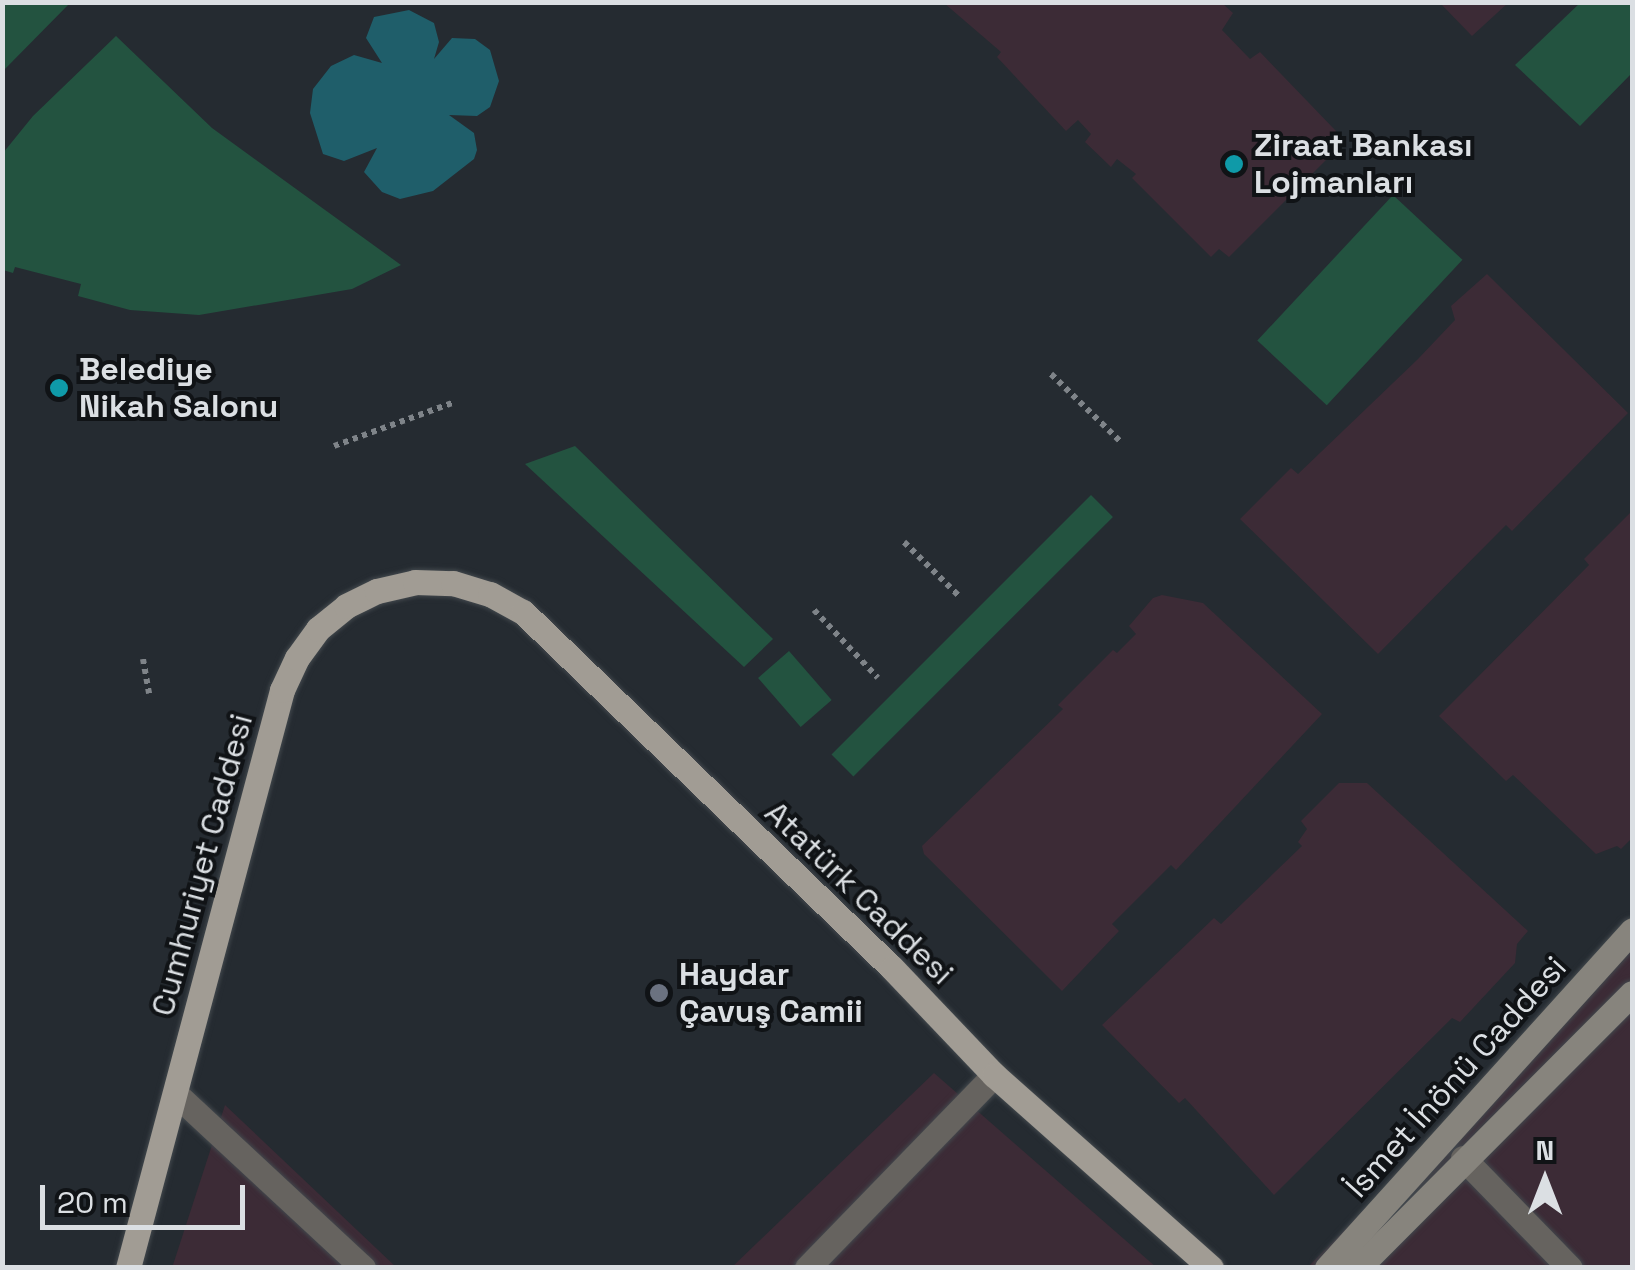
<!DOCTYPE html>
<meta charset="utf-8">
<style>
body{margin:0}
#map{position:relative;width:1635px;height:1270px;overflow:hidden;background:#252b31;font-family:"Space Grotesk",sans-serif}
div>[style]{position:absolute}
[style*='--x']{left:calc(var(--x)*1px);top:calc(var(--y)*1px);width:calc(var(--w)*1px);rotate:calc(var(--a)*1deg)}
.commercial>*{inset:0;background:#3c2b36}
.green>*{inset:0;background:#235340;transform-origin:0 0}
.water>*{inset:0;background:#1f5e6a}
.path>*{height:6px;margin-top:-3px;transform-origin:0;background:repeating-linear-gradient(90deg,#7f8489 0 5px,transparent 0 10px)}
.roads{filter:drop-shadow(0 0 2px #42484d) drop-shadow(0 0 2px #42484d)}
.lane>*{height:25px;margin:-12.5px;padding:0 12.5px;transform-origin:12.5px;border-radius:12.5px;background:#66635f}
.street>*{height:25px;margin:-12.5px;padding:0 12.5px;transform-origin:12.5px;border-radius:12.5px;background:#66635f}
.secondary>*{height:25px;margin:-12.5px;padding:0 12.5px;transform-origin:12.5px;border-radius:12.5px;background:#87847d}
.primary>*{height:25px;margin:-12.5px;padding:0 12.5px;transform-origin:12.5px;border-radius:12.5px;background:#a19c94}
.dots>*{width:28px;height:28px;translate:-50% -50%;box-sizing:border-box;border:5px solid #101316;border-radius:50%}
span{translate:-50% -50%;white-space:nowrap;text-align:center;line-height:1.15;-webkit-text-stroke:8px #101316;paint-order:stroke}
.poi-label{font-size:32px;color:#dbdfe3;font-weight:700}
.left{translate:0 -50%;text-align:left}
.street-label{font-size:32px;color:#dbdfe3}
.frame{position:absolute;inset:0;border:5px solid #dbdfe3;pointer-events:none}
.north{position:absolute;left:1495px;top:1130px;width:100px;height:100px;-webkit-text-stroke:8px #101316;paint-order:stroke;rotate:0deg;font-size:28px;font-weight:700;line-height:40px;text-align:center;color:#dbdfe3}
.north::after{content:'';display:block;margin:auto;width:35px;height:45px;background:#dbdfe3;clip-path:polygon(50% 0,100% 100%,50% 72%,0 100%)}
.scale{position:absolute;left:40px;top:1185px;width:205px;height:45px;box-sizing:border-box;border:5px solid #dbdfe3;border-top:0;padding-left:12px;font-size:30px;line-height:35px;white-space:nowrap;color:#dbdfe3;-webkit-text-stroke:8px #101316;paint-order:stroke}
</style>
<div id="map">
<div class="commercial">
<i style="clip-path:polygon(944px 3px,1222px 3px,1233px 13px,1222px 30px,1250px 59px,1260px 52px,1336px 131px,1326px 142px,1336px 150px,1229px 257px,1219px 249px,1211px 257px,1132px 178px,1136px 174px,1117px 159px,1111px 167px,1085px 142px,1091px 134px,1078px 120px,1066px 131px,997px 57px,1001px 52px)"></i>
<i style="clip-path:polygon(1440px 3px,1508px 3px,1472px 36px)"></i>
<i style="clip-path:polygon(1487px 274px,1628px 413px,1512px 531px,1506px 525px,1378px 654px,1240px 519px,1291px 468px,1298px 474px,1418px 359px,1455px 320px,1451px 306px)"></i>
<i style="clip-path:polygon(1632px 511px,1632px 838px,1621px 849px,1617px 846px,1596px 854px,1513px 775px,1506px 781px,1439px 716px,1589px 565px,1584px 559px)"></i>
<i style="clip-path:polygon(1162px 595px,1203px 603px,1322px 714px,1176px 870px,1171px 865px,1112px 924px,1119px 931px,1062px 991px,924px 854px,922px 846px,1063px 709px,1058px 705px,1113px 650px,1117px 653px,1136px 634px,1129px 626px,1153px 598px)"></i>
<i style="clip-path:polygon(1339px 783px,1367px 783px,1528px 931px,1517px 944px,1515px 963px,1460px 1022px,1452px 1018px,1274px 1195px,1185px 1098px,1179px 1103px,1102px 1025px,1214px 918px,1221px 924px,1302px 846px,1298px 842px,1307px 829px,1301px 821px)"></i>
<i style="clip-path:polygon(1632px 937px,1632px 1267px,1308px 1267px)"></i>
<i style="clip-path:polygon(934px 1073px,1156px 1267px,731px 1268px)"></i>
<i style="clip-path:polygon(225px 1105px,396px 1267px,172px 1268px)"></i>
</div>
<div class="green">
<i style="clip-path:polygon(1581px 2px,1632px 3px,1632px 73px,1580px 126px,1515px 65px)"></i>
<i style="clip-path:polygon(2px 3px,70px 3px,3px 71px,2px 71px)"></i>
<i style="clip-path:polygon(116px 36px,212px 128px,401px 265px,352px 289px,199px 315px,130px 310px,78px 296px,81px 284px,15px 267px,13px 273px,3px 270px,3px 153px,33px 116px)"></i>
<i style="left:1393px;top:195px;width:95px;height:199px;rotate:43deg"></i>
<i style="clip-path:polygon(575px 446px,773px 639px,744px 667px,525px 464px)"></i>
<i style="left:1091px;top:495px;width:31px;height:367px;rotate:45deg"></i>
<i style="left:789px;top:651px;width:65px;height:41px;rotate:49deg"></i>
</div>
<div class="water">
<i style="clip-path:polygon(409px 10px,434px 23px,439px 42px,434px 59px,452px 38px,475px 39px,490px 50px,499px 81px,490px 107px,477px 116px,449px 115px,474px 133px,477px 150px,474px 159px,433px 191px,400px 199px,382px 192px,364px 172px,377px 148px,344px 161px,323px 154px,310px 113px,313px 89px,331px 66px,354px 55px,382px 63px,366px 38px,374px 17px)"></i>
</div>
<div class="path">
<i style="--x:1051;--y:374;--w:98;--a:44.2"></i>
<i style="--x:334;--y:446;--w:129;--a:-20"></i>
<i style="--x:904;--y:542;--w:78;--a:44.5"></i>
<i style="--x:814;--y:610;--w:93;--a:46.7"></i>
<i style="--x:143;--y:659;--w:35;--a:80"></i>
</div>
<div class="roads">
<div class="lane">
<i style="--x:177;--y:1095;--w:254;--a:42.9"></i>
<i style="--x:807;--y:1268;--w:269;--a:-45.9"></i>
</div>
<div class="street">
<i style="--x:1463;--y:1158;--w:153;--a:45.8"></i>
</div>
<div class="secondary">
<i style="--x:1327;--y:1268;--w:455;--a:-47.9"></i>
<i style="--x:1358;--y:1268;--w:388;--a:-45.1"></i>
</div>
<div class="primary">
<i style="--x:128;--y:1268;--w:598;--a:-75.08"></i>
<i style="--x:282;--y:690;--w:35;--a:-65"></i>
<i style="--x:297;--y:658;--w:36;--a:-54"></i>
<i style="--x:318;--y:629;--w:36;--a:-39"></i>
<i style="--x:346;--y:606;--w:34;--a:-26"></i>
<i style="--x:377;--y:591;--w:39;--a:-13"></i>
<i style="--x:415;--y:582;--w:38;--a:2"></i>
<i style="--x:453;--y:583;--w:39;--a:17"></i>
<i style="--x:490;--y:594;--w:38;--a:29"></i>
<i style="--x:523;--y:612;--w:513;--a:43.97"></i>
<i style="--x:892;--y:968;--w:148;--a:46.4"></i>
<i style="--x:994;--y:1075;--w:290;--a:41.6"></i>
</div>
</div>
<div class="dots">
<i style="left:1234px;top:164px;background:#0f9aa8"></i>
<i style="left:59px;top:388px;background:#0f9aa8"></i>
<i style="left:659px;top:993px;background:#6b7280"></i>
</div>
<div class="poi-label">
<span class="left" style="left:1254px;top:164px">Ziraat Bankası<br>Lojmanları</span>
<span class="left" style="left:79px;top:388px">Belediye<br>Nikah Salonu</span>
<span class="left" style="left:679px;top:993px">Haydar<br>Çavuş Camii</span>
</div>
<div class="street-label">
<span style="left:202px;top:865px;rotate:-75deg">Cumhuriyet Caddesi</span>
<span style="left:859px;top:893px;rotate:44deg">Atatürk Caddesi</span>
<span style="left:1456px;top:1077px;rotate:-48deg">İsmet İnönü Caddesi</span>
</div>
<div class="frame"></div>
<div class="north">N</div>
<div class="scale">20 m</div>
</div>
